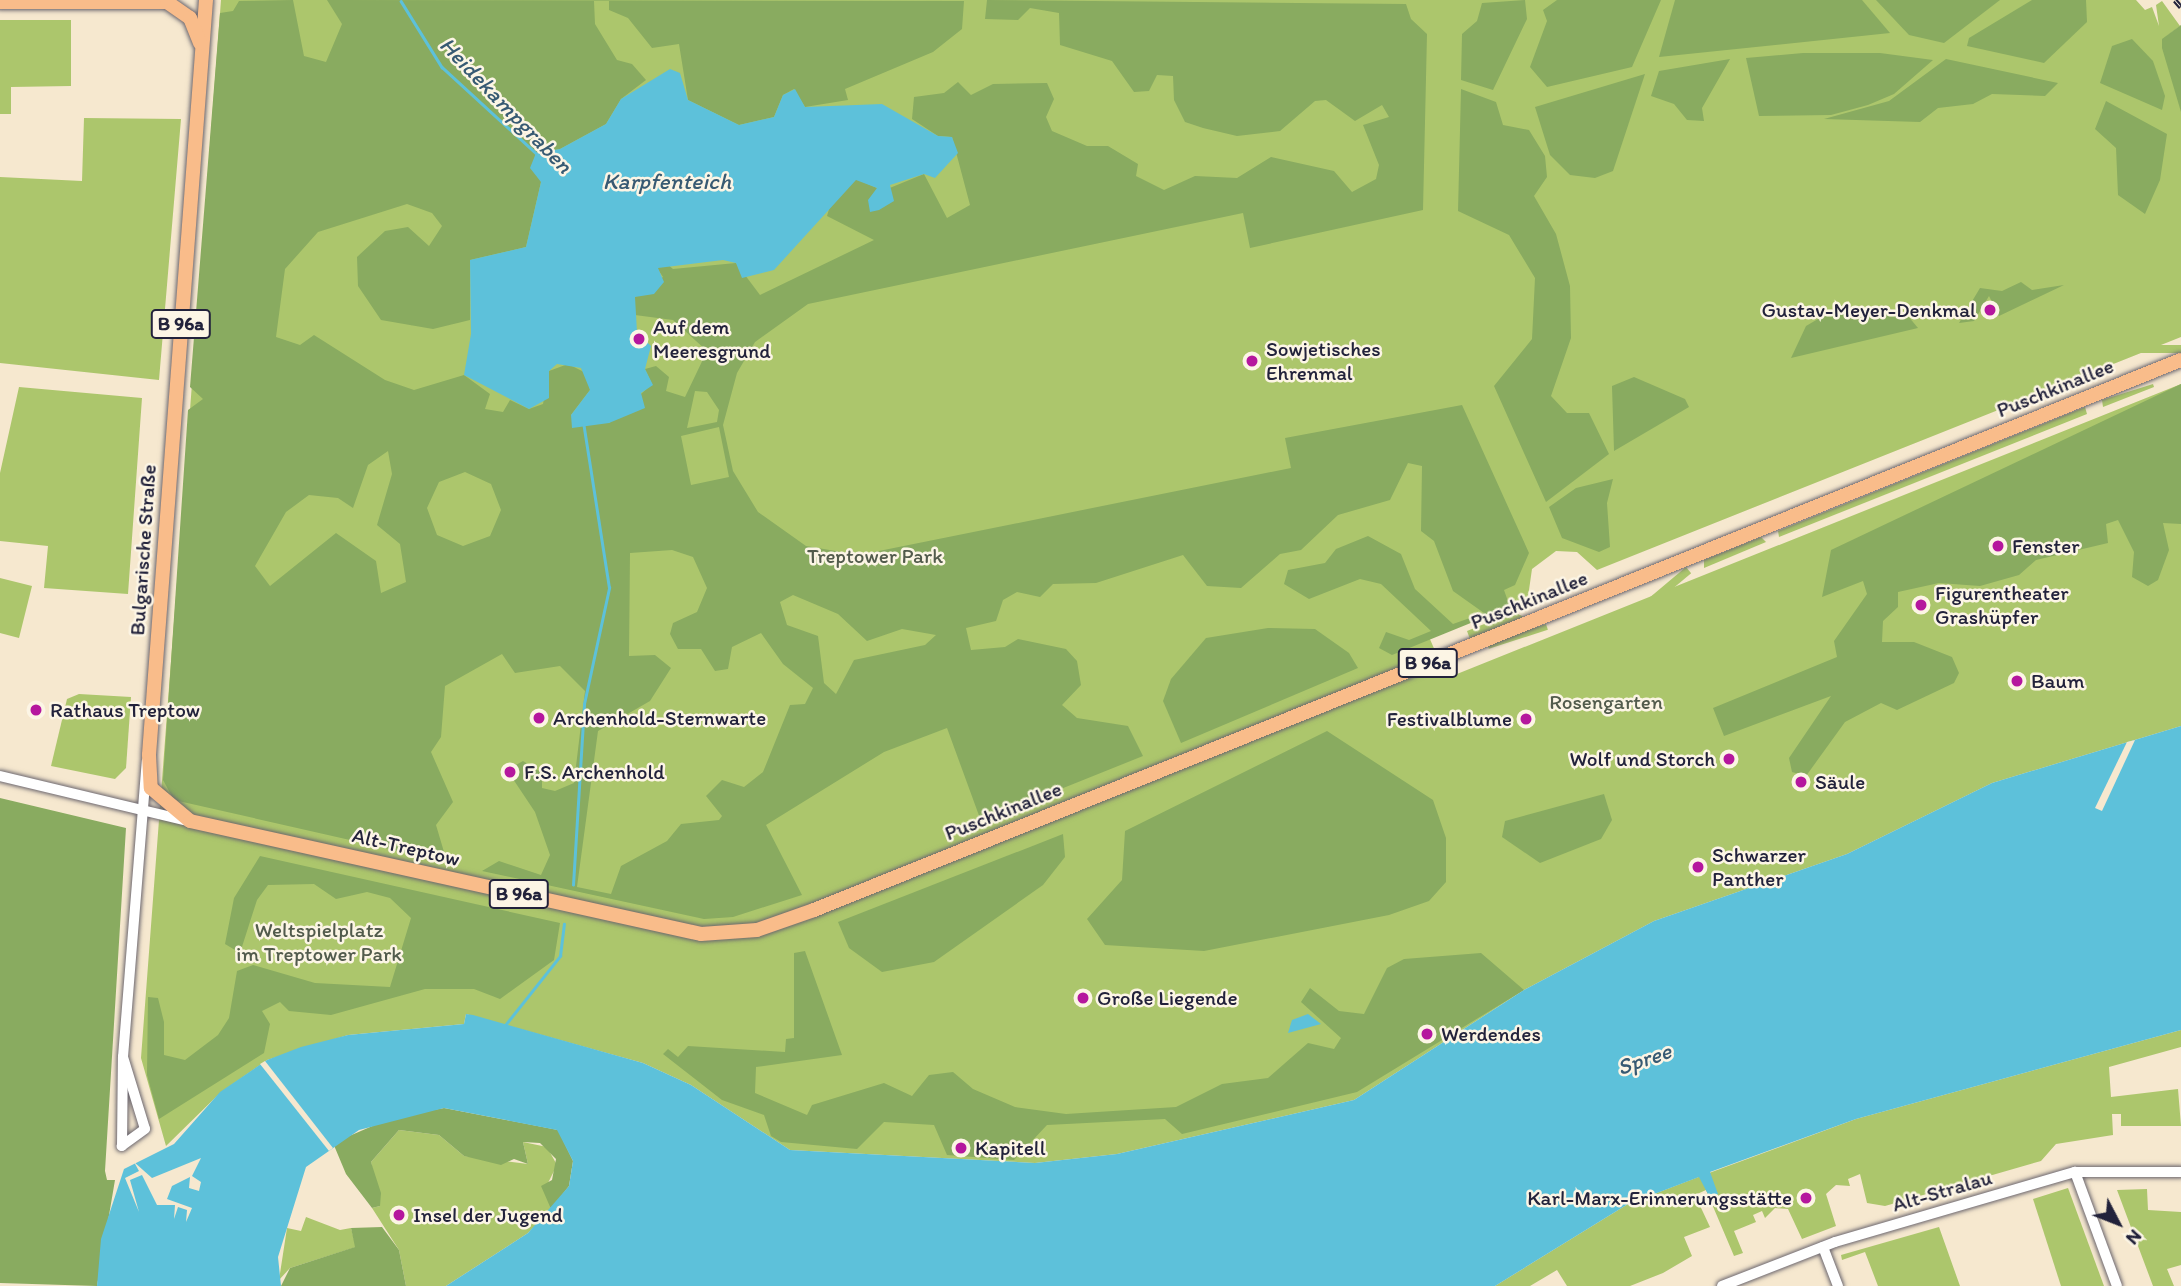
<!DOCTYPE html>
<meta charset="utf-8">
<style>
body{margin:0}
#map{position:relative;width:2181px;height:1286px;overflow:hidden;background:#f6e8cf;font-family:Itim,sans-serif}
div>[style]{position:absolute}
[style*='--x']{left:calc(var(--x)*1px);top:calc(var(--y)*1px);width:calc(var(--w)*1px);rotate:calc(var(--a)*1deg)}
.green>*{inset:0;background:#acc66c;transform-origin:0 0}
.forest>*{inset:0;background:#89ab60}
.water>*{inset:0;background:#5dc1da}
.pier>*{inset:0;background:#f6e8cf}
.stream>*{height:2.5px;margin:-1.25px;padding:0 1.25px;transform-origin:1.25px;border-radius:1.25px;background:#5dc1da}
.roads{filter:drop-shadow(0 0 2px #6c676f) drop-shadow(0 0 2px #6c676f)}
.minor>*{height:10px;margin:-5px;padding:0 5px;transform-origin:5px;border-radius:5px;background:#fff}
.major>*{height:14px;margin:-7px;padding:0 7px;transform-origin:7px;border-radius:7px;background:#f9bc8a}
.rail>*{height:5px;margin-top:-2.5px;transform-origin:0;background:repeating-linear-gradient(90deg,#fcf5e5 0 8px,#22223b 0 16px);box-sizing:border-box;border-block:2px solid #22223b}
.dots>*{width:19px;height:19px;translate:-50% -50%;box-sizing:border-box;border:4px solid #fcf5e5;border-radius:50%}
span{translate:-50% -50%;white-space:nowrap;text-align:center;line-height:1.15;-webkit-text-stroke:5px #fcf5e5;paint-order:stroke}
.shield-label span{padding:2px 5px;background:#fcf5e5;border:2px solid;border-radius:5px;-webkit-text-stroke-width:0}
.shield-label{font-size:19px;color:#22223b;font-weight:700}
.poi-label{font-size:21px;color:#22223b}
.right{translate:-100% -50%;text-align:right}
.left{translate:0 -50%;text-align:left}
.street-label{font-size:21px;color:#22223b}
.park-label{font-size:21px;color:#525b4c}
.water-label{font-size:23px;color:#375a73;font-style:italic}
.north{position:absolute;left:2083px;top:1188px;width:70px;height:70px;-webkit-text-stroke:5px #fcf5e5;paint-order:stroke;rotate:132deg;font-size:19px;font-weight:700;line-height:28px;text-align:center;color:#22223b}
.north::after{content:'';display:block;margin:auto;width:24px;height:32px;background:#22223b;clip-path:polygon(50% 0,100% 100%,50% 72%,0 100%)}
</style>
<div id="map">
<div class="green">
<i style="clip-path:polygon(221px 0,2136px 0,2145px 10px,2152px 7px,2159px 26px,2156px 5px,2162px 1px,2180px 26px,2167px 36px,2181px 52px,2181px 337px,1597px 570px,1577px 552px,1556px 551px,1532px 569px,1528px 597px,1429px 637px,1447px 678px,2181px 384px,2181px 726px,1992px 783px,1847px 854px,1654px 921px,1524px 990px,1354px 1100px,1117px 1154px,1035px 1163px,790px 1150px,691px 1085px,643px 1063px,466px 1014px,464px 1024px,348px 1035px,267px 1060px,220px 1093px,166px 1146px,141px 1058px)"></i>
<i style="clip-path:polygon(0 20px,71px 20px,71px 86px,11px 87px,11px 114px,0 114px)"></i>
<i style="clip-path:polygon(84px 118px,181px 119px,159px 380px,0 363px,0 177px,82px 181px)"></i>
<i style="left:2181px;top:345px;width:8px;height:614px;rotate:90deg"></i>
<i style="clip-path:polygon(2153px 384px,2154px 387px,2103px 407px,2102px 400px)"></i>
<i style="clip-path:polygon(19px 387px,142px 398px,128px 594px,44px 588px,48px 546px,0 541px,0 473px)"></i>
<i style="clip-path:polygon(2085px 407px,2087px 414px,1779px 537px,1778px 531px)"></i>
<i style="clip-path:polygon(1761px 537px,1766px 542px,1704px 568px,1704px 560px)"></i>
<i style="left:1686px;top:567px;width:8px;height:75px;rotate:50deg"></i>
<i style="clip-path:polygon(0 578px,32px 586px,19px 638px,0 633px)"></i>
<i style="clip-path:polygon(1514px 612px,1524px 617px,1470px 639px,1467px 631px)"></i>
<i style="left:1546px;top:624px;width:6px;height:62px;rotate:72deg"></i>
<i style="clip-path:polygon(79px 694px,131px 697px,126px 768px,115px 779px,51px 766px,67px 699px)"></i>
<i style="clip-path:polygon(2181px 1030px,2181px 1047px,2109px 1067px,2111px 1097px,2178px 1089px,2181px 1126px,2121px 1126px,2121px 1114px,2112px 1114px,2113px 1135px,2056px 1144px,2041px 1161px,1885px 1206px,1867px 1203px,1860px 1174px,1848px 1179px,1850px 1186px,1836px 1185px,1826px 1194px,1836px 1226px,1802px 1239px,1788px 1209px,1775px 1208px,1765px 1218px,1762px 1211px,1753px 1215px,1756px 1222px,1734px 1231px,1743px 1253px,1734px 1256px,1706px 1190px,1695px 1195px,1710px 1227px,1684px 1237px,1692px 1256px,1663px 1273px,1630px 1286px,1567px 1286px,1557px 1270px,1530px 1286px,1495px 1286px,1628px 1204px,1709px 1173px,1856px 1119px)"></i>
<i style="clip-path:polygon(399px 1130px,439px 1135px,464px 1156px,528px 1164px,523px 1142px,547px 1147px,557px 1165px,547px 1185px,551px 1209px,528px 1233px,446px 1286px,406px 1286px,399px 1250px,372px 1208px,380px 1206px,371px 1162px)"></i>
<i style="clip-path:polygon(2068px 1188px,2104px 1286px,2061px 1286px,2033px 1199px)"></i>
<i style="clip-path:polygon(2147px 1189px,2148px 1210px,2181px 1212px,2181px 1265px,2167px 1269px,2174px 1286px,2153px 1286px,2117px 1190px)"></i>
<i style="clip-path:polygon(306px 1217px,340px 1230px,351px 1228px,356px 1247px,290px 1268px,279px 1280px,287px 1228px,301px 1231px)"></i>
<i style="clip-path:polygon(1939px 1227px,1960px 1286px,1878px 1286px,1865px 1252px,1842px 1260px,1841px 1255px)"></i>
</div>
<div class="forest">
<i style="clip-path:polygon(evenodd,293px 0,304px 56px,326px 62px,342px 24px,327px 0,964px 1px,962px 29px,933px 52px,845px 89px,848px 100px,805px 107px,794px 89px,783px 95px,774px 117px,739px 125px,688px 100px,679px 44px,652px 48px,628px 18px,609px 10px,609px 1px,594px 1px,595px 24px,617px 60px,632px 64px,646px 80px,621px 99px,606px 124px,560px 149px,536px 153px,541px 182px,526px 247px,470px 260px,470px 320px,433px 329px,381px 320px,358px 286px,357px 257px,385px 231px,408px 227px,429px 246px,442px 226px,432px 213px,407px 204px,318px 232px,285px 269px,276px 337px,300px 345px,314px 335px,385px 380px,414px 390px,464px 375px,490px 394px,485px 409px,503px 412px,510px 400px,529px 409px,543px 404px,549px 371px,568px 364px,588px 374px,590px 390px,571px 415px,609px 423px,652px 384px,645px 369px,656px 366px,669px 377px,666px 391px,685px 397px,707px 351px,673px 320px,635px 315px,635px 297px,663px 277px,657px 268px,666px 263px,673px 269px,736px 263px,760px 295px,874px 240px,827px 216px,832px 199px,856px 179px,877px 188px,875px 194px,924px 174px,947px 218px,970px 205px,952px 137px,938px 136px,912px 119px,914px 97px,944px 93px,958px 82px,971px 95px,993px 84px,1047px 83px,1054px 99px,1046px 117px,1052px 131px,1087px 146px,1108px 146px,1138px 164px,1136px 176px,1164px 190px,1195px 176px,1237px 178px,1271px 157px,1334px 171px,1352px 192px,1376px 179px,1379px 165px,1363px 125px,1389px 117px,1382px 105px,1355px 121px,1326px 100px,1315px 101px,1280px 131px,1237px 136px,1203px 128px,1185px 122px,1174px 100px,1173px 76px,1157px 75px,1149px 91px,1134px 92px,1112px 61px,1060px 45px,1059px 13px,1030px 8px,1018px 20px,985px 19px,987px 0,1406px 4px,1411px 19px,1427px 34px,1423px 210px,1250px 248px,1243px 213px,808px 304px,755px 342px,737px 373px,723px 425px,733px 471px,758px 512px,806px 546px,859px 555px,1291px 468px,1285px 438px,1462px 405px,1529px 553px,1515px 585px,1504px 590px,1510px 607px,1392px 655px,1379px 648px,1386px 632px,1409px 640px,1431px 631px,1381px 584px,1360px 579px,1309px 599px,1284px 584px,1288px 570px,1325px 563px,1336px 549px,1368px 536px,1401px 554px,1415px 589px,1453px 624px,1484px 613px,1453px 591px,1434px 541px,1421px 531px,1422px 466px,1408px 463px,1390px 500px,1338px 515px,1301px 550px,1280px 554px,1241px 588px,1207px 586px,1183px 555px,1096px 583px,1053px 584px,1040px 597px,1017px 592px,1003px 600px,996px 621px,966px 628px,971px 650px,1005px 647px,1018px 639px,1066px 649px,1077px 661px,1081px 685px,1062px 705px,1077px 718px,1128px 726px,1143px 756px,981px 821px,947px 728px,884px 752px,766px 825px,802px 895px,733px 917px,704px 919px,482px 871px,499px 861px,541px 875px,550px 855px,535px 812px,507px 770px,523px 761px,542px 773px,542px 788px,555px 791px,574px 783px,585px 691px,560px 666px,515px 673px,502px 654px,445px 686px,441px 737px,431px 752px,453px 802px,436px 825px,447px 862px,174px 800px,163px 780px,188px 410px,203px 399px,190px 387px,220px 13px,233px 11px,239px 1px,293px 0,695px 391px,707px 392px,719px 410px,717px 422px,687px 428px,695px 391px,293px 0,719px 427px,729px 477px,691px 485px,681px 436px,719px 427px,293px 0,388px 451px,392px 474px,377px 525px,400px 544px,406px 582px,381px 593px,376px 561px,336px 533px,270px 586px,255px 566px,286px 512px,309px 495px,338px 498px,353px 508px,368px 465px,388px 451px,293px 0,465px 472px,491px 484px,501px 510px,490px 536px,463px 546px,437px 535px,427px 508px,439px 482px,465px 472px,293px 0,672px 550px,693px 557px,707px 588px,697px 612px,673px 623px,670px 634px,678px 649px,701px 649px,715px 671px,728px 669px,732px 647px,761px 633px,783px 664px,813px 688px,805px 704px,790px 705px,763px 772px,744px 787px,722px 780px,706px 796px,722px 816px,719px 820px,681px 824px,667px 841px,621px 866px,611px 894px,577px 887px,598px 731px,650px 701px,671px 668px,655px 655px,629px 656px,630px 553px,672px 550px,293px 0,793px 595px,838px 614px,867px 641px,902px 629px,936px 635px,925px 645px,854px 660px,836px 694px,824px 683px,818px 636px,787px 625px,780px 602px,793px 595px)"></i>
<i style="clip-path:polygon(1525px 0,1527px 19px,1493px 90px,1461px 80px,1462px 34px,1477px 21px,1482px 3px)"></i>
<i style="clip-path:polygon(1557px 0,1661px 0,1632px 67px,1547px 87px,1530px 67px,1547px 21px,1543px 10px)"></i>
<i style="clip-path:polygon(1675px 0,1862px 0,1890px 33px,1659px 57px)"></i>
<i style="clip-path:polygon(1876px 0,2000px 0,1944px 43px,1909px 35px)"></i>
<i style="clip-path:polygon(2032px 0,2086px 0,2087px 22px,2044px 63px,1967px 46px,1969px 38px)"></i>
<i style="clip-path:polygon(2181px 25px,2181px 112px,2162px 48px,2162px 39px)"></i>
<i style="clip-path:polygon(2132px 39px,2153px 61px,2165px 96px,2162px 110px,2100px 83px,2112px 46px)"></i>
<i style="clip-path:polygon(1803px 53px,1880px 53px,1933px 60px,1894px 94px,1868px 105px,1831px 115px,1759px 116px,1746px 58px)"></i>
<i style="clip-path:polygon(1730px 59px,1702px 108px,1704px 121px,1687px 120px,1674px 104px,1651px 96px,1659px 71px)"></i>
<i style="clip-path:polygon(1946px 59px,2058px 83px,2045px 96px,1992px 94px,1973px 104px,1938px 108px,1920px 122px,1824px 119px,1889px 101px)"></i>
<i style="clip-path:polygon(1645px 74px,1613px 171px,1595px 178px,1570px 175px,1550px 155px,1535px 107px)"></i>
<i style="clip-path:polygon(1461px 89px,1496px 102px,1503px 125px,1529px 130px,1545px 156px,1547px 177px,1534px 196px,1556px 234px,1570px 286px,1571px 338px,1551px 396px,1567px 413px,1589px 413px,1609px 454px,1546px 502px,1494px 386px,1532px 339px,1535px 278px,1509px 235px,1458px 211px)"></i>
<i style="clip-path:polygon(2106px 101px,2167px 134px,2160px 180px,2145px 214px,2118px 195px,2116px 148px,2095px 129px)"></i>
<i style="clip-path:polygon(2021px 282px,2032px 290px,2064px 285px,1999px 316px,1989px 296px,1974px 321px,1959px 323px,1980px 288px,2002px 291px)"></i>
<i style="clip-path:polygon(1842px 305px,1908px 316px,1918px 328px,1791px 358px,1806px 326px)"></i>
<i style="clip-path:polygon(1634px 377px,1685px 399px,1689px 407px,1614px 451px,1612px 386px)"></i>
<i style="clip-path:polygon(2181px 384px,2181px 524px,2163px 523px,2169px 550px,2158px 580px,2148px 586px,2132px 577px,2134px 552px,2118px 520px,2106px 524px,2108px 543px,2036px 560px,2019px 575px,1980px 586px,1939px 583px,1898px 592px,1898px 607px,1883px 621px,1882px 642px,1914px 642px,1952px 657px,1959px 673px,1954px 683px,1897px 710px,1881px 703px,1845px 722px,1806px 776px,1792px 772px,1789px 758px,1831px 696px,1724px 736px,1713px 708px,1837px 657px,1834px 641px,1867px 594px,1863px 581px,1822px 597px,1831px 550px)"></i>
<i style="clip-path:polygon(1613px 479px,1607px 503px,1610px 547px,1599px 552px,1562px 538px,1549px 507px,1576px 488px)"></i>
<i style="clip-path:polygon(1268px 628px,1315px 629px,1349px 653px,1358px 668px,1181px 743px,1163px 701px,1171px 679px,1206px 638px)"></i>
<i style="clip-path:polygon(1327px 731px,1433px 800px,1446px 838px,1446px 882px,1429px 901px,1389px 915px,1204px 951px,1105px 945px,1087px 919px,1122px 880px,1125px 831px)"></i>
<i style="clip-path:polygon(1604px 794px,1612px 820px,1601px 839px,1540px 863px,1502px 837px,1505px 821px)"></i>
<i style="clip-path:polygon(0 798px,126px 828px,105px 1171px,107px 1180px,115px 1180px,97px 1286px,0 1283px)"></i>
<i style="clip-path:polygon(1063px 834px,1065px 857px,1043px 885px,934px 962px,882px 972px,849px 948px,838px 922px)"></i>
<i style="clip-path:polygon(260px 856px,560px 923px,554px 960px,500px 999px,474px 989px,425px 989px,331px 1015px,289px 1011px,280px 1002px,262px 1011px,270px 1024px,264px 1053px,159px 1119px,147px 1075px,148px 997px,158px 998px,164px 1022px,164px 1055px,185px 1060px,218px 1035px,229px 1018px,237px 971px,253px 965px,315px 983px,390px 987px,411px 918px,390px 898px,367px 892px,336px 899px,314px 884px,268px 885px,257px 900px,240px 953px,225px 944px,234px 898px)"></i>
<i style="clip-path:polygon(805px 951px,842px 1055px,756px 1067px,755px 1093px,807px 1115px,812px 1105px,884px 1083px,912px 1096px,929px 1075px,953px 1072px,973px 1089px,1015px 1107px,1066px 1114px,1176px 1107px,1222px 1084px,1268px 1078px,1308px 1043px,1334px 1049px,1341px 1038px,1301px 1002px,1310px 988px,1339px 1011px,1364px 1014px,1387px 968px,1404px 959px,1481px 953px,1524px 990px,1357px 1092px,1182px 1134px,1165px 1119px,1047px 1125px,1014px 1160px,947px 1155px,934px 1125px,884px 1122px,857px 1149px,781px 1142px,771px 1136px,764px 1115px,722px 1100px,663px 1054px,668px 1049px,678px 1057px,688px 1046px,785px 1052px,786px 1039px,794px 1038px,794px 953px)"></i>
<i style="clip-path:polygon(444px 1108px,558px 1130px,573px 1161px,569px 1186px,551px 1209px,541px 1186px,552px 1180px,556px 1159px,540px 1143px,523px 1142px,528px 1164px,514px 1159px,501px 1165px,464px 1156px,439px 1135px,399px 1130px,371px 1162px,381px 1193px,380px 1206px,372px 1208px,346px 1174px,333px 1143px,391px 1118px)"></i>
<i style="clip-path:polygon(382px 1227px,399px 1250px,406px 1286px,281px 1286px,290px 1268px,355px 1247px,351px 1228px)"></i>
</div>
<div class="water">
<i style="clip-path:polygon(670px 69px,680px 73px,688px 100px,739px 125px,774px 117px,783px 95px,795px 89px,805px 107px,882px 104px,938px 136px,952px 137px,958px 153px,935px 178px,924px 174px,890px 185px,894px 201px,879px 210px,870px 212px,868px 200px,877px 188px,856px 180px,774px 270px,742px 278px,736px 263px,723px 260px,658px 268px,664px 282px,654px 294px,635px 297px,637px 332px,651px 346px,645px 369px,653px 385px,641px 393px,645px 408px,609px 423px,572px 428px,571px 415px,590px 390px,581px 368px,557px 364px,549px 371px,549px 398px,529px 409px,464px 375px,471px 334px,470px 260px,526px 247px,541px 182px,530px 168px,536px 153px,560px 149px,606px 124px,621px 99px)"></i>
<i style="clip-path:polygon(2181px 726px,2181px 1030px,1856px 1119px,1710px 1172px,1718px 1194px,1710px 1198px,1699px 1177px,1628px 1204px,1495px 1286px,446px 1286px,528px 1233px,569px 1186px,573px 1161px,557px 1130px,444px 1108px,359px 1130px,306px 1167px,278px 1257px,281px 1286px,97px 1286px,101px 1239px,124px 1169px,174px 1144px,220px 1092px,267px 1060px,301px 1047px,348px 1035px,464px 1024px,466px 1014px,473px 1015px,643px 1063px,691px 1085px,790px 1150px,1035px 1163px,1117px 1154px,1354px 1100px,1524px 990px,1654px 921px,1847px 854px,1992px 783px)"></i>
<i style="clip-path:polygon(1308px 1014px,1321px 1024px,1288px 1033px,1292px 1020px)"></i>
</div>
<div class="pier">
<i style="clip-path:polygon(2135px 740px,2102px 811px,2095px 808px,2127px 742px)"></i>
<i style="clip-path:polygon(265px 1061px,333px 1148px,329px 1151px,260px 1064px)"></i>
<i style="clip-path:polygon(201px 1158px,192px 1176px,201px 1182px,199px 1191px,189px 1188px,190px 1177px,172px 1186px,167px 1199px,192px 1208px,186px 1222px,187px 1210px,178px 1207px,174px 1219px,175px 1205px,157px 1205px,142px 1175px,130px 1180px,139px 1212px,125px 1178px,139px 1171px,134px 1162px,152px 1178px)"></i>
</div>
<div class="stream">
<i style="--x:401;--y:1;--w:78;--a:58.2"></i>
<i style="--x:442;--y:67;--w:129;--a:42.5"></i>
<i style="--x:573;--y:885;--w:181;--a:-86.5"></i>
<i style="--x:584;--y:704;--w:119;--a:-77.8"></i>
<i style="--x:609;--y:588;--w:168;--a:-98.9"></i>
<i style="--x:506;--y:1024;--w:87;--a:-51.5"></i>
<i style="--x:560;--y:956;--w:32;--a:-83"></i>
</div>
<div class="roads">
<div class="minor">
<i style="--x:0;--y:776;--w:193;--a:13.5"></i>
<i style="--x:123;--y:1057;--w:75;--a:73"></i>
<i style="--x:145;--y:1129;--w:29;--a:144"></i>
<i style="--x:122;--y:1146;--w:89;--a:-89.4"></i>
<i style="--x:123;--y:1057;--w:297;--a:-85.4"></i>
<i style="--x:2075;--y:1172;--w:121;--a:69.8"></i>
<i style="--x:1823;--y:1247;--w:42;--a:69"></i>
<i style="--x:1722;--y:1286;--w:121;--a:-21.3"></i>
<i style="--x:1835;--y:1242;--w:250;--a:-16.3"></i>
<i style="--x:2075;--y:1172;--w:106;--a:0"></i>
</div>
<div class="major">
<i style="--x:206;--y:0;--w:757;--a:94.32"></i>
<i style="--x:149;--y:755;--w:33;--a:87"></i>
<i style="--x:151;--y:788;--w:51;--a:40.2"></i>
<i style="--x:190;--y:821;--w:523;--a:12.47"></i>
<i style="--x:701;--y:934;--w:56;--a:-4.1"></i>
<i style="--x:757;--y:930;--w:60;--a:-19.3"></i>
<i style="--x:814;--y:910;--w:1473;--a:-21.92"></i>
<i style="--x:0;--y:2;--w:167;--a:0"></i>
<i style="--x:167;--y:2;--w:28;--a:35"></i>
<i style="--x:190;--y:18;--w:27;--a:68"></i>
</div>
</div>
<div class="rail">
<i style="--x:2175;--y:0;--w:9;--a:49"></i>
</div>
<div class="dots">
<i style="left:1990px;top:310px;background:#b5179e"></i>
<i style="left:639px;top:339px;background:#b5179e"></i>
<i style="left:1252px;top:361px;background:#b5179e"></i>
<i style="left:1998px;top:546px;background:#b5179e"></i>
<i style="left:1921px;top:605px;background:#b5179e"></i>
<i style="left:2017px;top:681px;background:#b5179e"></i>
<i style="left:36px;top:710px;background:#b5179e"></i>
<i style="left:539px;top:718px;background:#b5179e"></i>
<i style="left:1526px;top:719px;background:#b5179e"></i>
<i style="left:1729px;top:759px;background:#b5179e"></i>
<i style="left:510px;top:772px;background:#b5179e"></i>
<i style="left:1801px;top:782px;background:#b5179e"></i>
<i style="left:1698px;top:867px;background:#b5179e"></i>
<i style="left:1083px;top:998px;background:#b5179e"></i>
<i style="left:1427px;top:1034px;background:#b5179e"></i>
<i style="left:961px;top:1148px;background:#b5179e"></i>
<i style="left:1806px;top:1198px;background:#b5179e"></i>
<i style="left:399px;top:1215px;background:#b5179e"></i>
</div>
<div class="shield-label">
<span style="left:181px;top:324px">B 96a</span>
<span style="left:1428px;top:663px">B 96a</span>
<span style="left:519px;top:894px">B 96a</span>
</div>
<div class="poi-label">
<span class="right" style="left:1976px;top:310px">Gustav-Meyer-Denkmal</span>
<span class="left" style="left:653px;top:339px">Auf dem<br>Meeresgrund</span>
<span class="left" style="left:1266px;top:361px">Sowjetisches<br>Ehrenmal</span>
<span class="left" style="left:2012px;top:546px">Fenster</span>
<span class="left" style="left:1935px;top:605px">Figurentheater<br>Grashüpfer</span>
<span class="left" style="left:2031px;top:681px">Baum</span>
<span class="left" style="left:50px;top:710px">Rathaus Treptow</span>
<span class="left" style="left:553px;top:718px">Archenhold-Sternwarte</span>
<span class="right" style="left:1512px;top:719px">Festivalblume</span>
<span class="right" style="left:1715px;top:759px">Wolf und Storch</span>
<span class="left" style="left:524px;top:772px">F.S. Archenhold</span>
<span class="left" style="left:1815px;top:782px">Säule</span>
<span class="left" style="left:1712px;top:867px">Schwarzer<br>Panther</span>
<span class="left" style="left:1097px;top:998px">Große Liegende</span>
<span class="left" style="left:1441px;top:1034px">Werdendes</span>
<span class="left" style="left:975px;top:1148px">Kapitell</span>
<span class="right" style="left:1792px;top:1198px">Karl-Marx-Erinnerungsstätte</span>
<span class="left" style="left:413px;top:1215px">Insel der Jugend</span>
</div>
<div class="street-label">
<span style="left:2055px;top:388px;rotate:-22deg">Puschkinallee</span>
<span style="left:143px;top:550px;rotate:-86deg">Bulgarische Straße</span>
<span style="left:1529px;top:600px;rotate:-22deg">Puschkinallee</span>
<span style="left:1003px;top:811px;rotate:-22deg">Puschkinallee</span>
<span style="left:406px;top:847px;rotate:13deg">Alt-Treptow</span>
<span style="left:1942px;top:1191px;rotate:-16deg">Alt-Stralau</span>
</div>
<div class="park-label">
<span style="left:875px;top:556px">Treptower Park</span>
<span style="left:1606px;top:702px">Rosengarten</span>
<span style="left:319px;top:942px">Weltspielplatz<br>im Treptower Park</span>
</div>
<div class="water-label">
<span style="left:506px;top:105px;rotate:46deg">Heidekampgraben</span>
<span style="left:667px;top:181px">Karpfenteich</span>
<span style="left:1644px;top:1059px;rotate:-19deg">Spree</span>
</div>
<div class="north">N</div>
</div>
